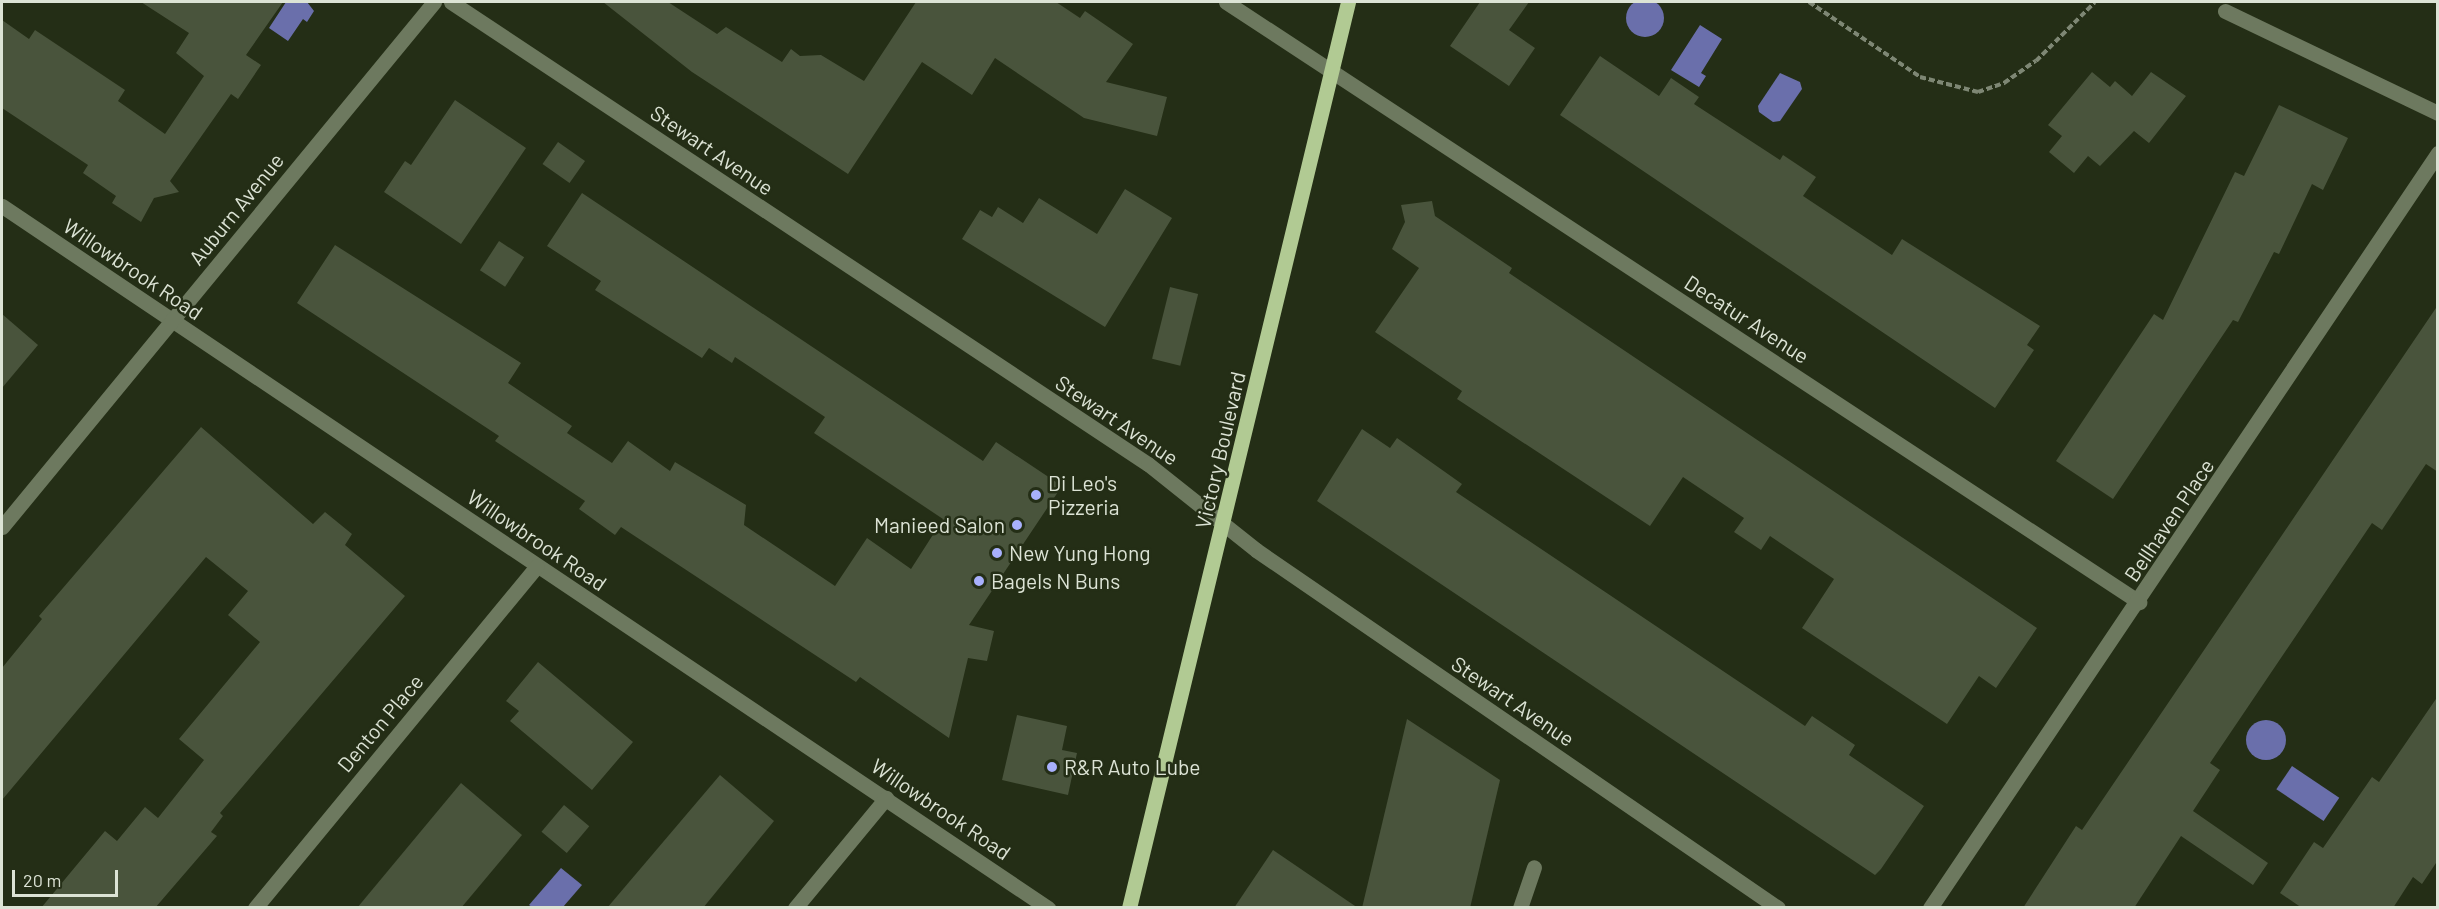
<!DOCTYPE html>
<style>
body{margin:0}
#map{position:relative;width:2439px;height:909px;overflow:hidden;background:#242e16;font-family:Barlow,sans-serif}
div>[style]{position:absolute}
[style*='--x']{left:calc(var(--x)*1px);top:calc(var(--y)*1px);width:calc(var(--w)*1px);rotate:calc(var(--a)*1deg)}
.water>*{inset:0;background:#6a6fab;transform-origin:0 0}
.round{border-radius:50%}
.building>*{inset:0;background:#49543c;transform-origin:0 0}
.path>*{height:4px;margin-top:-2px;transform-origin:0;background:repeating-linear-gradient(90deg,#7e8774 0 6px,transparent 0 9px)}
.minor>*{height:15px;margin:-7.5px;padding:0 7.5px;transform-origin:7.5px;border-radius:7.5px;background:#6d795f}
.major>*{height:15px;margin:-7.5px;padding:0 7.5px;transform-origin:7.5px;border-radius:7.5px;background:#b1ca93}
.dots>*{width:16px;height:16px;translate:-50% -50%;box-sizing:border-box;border:3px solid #242e16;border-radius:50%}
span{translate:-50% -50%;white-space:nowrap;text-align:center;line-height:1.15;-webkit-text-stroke:5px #242e16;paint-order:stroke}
.street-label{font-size:21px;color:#dce3d5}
.poi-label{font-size:21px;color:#dce3d5}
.left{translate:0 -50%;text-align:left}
.right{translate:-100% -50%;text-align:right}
.frame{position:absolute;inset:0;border:3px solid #dce3d5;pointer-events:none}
.scale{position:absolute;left:12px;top:870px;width:106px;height:27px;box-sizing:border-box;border:3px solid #dce3d5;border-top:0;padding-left:8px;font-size:18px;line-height:21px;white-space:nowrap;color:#dce3d5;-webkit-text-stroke:4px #242e16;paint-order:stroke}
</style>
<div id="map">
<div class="water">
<i class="round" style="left:1626px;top:-1px;width:38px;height:38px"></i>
<i style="clip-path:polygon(286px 2px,307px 2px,314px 11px,307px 22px,303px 19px,288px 41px,269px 28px)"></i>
<i style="clip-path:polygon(1700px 25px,1722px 39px,1701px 73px,1706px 76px,1699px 87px,1671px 70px)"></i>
<i style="clip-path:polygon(1780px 73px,1800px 82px,1802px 89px,1780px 121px,1773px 122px,1759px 112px,1758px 106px)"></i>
<i class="round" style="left:2246px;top:720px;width:40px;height:40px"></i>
<i style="left:2292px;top:766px;width:57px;height:28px;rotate:34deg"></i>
<i style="clip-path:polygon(561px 868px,582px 885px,563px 907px,532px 907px,529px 905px)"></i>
</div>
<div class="building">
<i style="clip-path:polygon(141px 2px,283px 2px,246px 55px,261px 65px,238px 99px,231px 94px,170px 181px,179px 192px,154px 198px,141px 222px,112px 203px,116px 196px,83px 173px,88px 165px,2px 108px,2px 20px,29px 39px,35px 30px,125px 90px,118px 101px,165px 134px,204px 76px,176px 53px,189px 33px)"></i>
<i style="clip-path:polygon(603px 2px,668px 2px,717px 34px,726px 27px,782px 62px,791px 49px,800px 56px,821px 55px,864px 81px,916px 2px,1056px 2px,1080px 18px,1085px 11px,1133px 44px,1106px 82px,1167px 97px,1157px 136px,1084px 118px,995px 58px,972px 95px,922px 62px,848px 174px,692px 72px)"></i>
<i style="clip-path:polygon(1480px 2px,1529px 2px,1509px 30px,1535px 48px,1509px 86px,1450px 46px)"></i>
<i style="clip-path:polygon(1600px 56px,1659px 96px,1671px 78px,1699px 97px,1694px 104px,1780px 160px,1783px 155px,1816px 177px,1803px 196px,1892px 255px,1902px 239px,2040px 326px,2027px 345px,2034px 350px,1995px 408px,1560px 115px)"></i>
<i style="clip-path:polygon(2092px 72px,2110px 87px,2115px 81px,2132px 96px,2151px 72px,2186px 96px,2149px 143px,2134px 131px,2100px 166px,2088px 156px,2074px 173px,2049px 152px,2062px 136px,2048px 125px)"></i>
<i style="clip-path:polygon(455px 100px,526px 148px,461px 244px,384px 192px,405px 161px,411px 165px)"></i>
<i style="clip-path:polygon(2279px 105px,2348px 138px,2323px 190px,2312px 184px,2279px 254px,2274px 252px,2238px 322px,2233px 320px,2113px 499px,2056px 461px,2154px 314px,2163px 320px,2235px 172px,2244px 176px)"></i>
<i style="left:558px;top:142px;width:33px;height:27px;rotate:35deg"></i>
<i style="clip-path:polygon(1125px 189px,1172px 218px,1105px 327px,962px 239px,980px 210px,992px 217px,998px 207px,1023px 223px,1039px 198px,1097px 234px)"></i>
<i style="clip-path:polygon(582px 193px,983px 461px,996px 442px,1062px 486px,969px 625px,994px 631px,987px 661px,968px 658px,949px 738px,860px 677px,856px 682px,621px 527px,615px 535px,579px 509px,585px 501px,495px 441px,499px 436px,297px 303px,335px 245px,521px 363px,508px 383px,572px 426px,567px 433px,612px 463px,628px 441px,670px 471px,675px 462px,746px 505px,744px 525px,835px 586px,867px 538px,911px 569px,943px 519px,814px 433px,825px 417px,735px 357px,732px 363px,709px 348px,702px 358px,595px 290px,601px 281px,547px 246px)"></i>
<i style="clip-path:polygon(1432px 201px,1435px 216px,1512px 268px,1509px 273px,2037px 628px,1996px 688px,1979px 676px,1947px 724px,1802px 628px,1834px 579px,1770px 536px,1761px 550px,1734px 532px,1744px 518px,1683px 477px,1650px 526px,1457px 399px,1462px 391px,1375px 332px,1419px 268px,1392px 249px,1405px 222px,1401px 205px)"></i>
<i style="left:499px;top:241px;width:30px;height:35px;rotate:33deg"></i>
<i style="left:1170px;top:287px;width:29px;height:74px;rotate:14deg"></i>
<i style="clip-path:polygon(2438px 305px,2438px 472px,2426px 464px,2382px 530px,2372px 523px,2210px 763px,2220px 770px,2193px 811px,2268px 863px,2253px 885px,2181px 836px,2134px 908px,2023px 908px,2076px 826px,2082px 830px)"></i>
<i style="clip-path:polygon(2px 314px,38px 345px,2px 388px)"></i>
<i style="clip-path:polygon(201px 427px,313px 524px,325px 512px,352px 534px,345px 545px,405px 596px,220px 813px,223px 816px,211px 832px,217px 836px,155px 908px,41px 908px,105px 831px,117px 841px,145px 807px,158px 818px,204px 760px,179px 739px,260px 642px,228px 615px,248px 591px,206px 557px,2px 800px,2px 668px,42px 619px,39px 616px)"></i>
<i style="clip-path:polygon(1362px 429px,1390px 448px,1397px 438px,1462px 484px,1456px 492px,1805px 726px,1812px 716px,1855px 745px,1849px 755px,1924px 806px,1881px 869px,1875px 875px,1317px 501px)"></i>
<i style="clip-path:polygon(538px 662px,633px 742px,592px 790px,510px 721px,519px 711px,506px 701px)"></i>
<i style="clip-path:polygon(2438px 696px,2438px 860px,2422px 884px,2413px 877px,2393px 908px,2302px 908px,2280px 893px,2314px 842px,2323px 848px,2372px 777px,2379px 782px)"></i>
<i style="clip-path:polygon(1017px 715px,1067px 726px,1062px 750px,1077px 753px,1068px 795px,1002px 780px)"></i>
<i style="clip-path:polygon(1407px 719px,1500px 780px,1470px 908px,1362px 908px)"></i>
<i style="clip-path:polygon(720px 775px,774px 821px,703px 908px,607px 908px)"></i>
<i style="clip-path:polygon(461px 783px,522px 835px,497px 865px,461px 908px,357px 908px)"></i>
<i style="left:564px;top:805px;width:33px;height:35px;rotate:40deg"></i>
<i style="clip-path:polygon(1273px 850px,1358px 908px,1234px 908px)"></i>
</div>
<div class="path">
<i style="--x:1809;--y:2;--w:134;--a:34"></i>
<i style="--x:1920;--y:77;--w:60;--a:14.5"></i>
<i style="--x:1978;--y:92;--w:28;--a:-19"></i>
<i style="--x:2004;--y:83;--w:39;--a:-35"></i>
<i style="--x:2036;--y:61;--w:83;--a:-45"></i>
</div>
<div class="minor">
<i style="--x:451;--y:2;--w:836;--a:33.54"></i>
<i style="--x:1148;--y:464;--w:138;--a:38.5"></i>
<i style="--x:1256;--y:550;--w:633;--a:34.44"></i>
<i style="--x:1226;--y:2;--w:1093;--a:33.31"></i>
<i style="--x:2225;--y:11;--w:236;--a:25.6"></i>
<i style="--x:2;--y:206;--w:1260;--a:33.87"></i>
<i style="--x:2;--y:527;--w:680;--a:-50.55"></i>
<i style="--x:255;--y:908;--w:443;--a:-50.5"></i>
<i style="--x:795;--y:908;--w:143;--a:-50.4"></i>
<i style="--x:1520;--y:908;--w:43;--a:-71.1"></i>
<i style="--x:1930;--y:908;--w:910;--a:-56.07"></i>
</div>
<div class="major">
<i style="--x:1129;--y:908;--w:932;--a:-76.41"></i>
</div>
<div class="dots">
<i style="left:1036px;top:495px;background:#a8b0fc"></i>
<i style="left:1017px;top:525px;background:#a8b0fc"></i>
<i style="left:997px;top:553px;background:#a8b0fc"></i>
<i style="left:979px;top:581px;background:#a8b0fc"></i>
<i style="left:1052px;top:767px;background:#a8b0fc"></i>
</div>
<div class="street-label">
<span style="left:712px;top:150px;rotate:34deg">Stewart Avenue</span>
<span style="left:236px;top:209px;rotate:-51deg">Auburn Avenue</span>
<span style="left:133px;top:269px;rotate:34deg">Willowbrook Road</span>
<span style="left:1747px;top:319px;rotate:33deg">Decatur Avenue</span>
<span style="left:1117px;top:420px;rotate:34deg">Stewart Avenue</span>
<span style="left:1220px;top:450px;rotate:-77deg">Victory Boulevard</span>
<span style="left:2169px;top:520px;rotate:-56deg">Bellhaven Place</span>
<span style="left:537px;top:540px;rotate:34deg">Willowbrook Road</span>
<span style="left:1513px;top:701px;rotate:34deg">Stewart Avenue</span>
<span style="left:380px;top:723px;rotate:-50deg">Denton Place</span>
<span style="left:941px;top:809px;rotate:34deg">Willowbrook Road</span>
</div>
<div class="poi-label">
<span class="left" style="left:1048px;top:495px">Di Leo's<br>Pizzeria</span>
<span class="right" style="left:1005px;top:525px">Manieed Salon</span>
<span class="left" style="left:1009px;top:553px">New Yung Hong</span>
<span class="left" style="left:991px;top:581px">Bagels N Buns</span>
<span class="left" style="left:1064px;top:767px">R&amp;R Auto Lube</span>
</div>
<div class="frame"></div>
<div class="scale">20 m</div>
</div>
